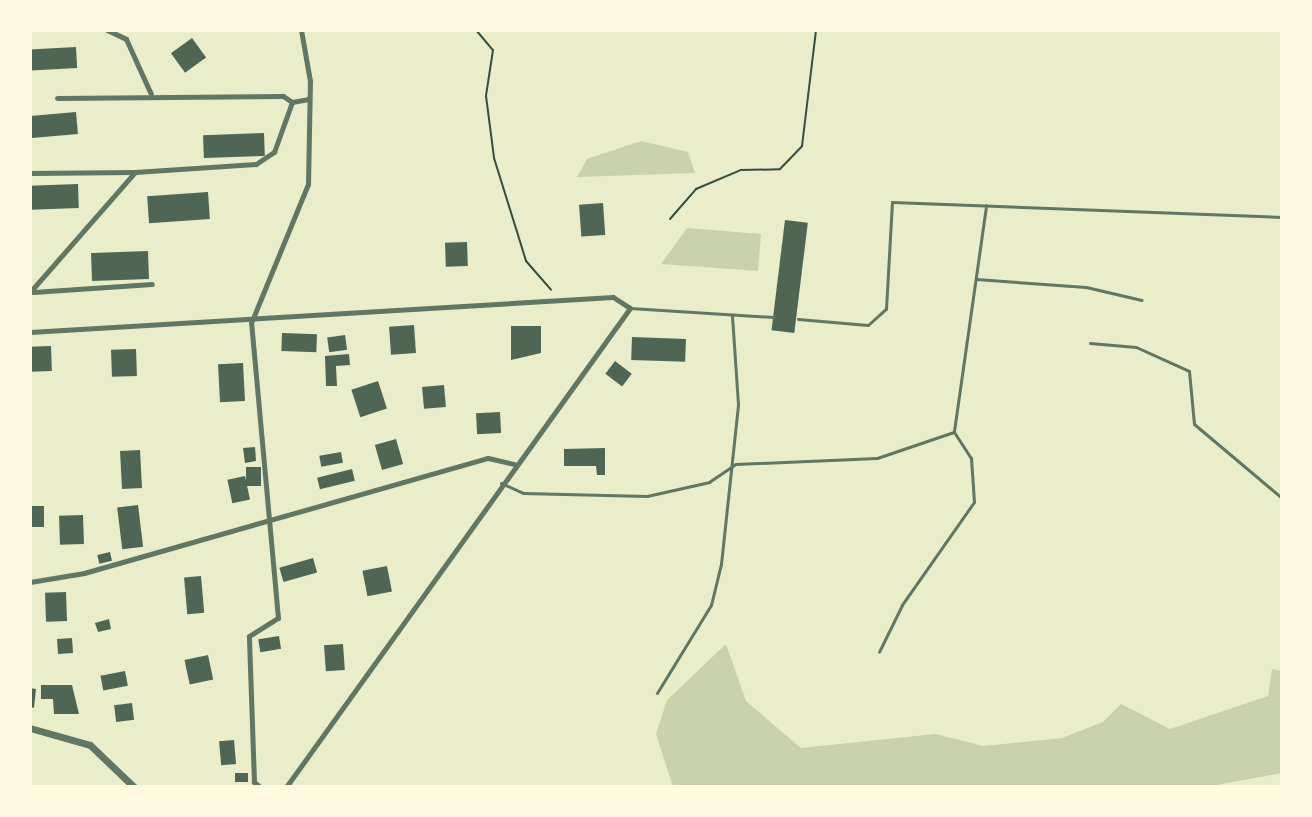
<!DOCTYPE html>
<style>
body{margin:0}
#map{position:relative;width:1312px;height:817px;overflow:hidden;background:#e9edc9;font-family:"Sofia Sans Condensed",sans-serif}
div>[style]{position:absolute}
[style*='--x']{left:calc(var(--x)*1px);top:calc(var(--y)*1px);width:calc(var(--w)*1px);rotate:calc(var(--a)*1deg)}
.green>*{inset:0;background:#cad2ad}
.building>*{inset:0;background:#4f6655;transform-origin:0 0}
.path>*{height:2px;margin:-1px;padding:0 1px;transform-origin:1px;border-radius:1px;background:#344e41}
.service>*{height:3px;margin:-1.5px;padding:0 1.5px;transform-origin:1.5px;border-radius:1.5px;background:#617663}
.minor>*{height:5px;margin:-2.5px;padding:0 2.5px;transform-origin:2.5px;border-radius:2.5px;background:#617663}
.tertiary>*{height:7px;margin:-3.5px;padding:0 3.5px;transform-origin:3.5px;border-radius:3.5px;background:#617663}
span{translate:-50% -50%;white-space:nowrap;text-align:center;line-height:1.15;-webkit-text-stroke:7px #fefae0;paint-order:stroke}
.frame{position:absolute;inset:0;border:32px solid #fefae0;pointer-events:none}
</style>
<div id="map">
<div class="green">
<i style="clip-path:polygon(641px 141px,688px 152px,695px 173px,577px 177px,587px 159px)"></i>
<i style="clip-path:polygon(687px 228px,761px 234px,758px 271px,661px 264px)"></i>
<i style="clip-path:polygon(726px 644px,746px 701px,801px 748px,935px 734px,984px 746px,1062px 738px,1103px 722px,1121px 704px,1170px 729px,1268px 696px,1272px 669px,1282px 671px,1282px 773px,1206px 787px,673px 787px,656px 734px,667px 700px)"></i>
</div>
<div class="building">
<i style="left:192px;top:38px;width:24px;height:26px;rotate:54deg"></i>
<i style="left:76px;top:47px;width:21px;height:46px;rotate:87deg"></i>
<i style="left:76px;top:112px;width:22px;height:46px;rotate:85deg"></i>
<i style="left:264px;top:133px;width:23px;height:61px;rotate:88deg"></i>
<i style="left:78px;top:184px;width:24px;height:48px;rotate:88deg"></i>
<i style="left:208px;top:192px;width:27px;height:61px;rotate:86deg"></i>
<i style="left:603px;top:203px;width:32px;height:24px;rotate:86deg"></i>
<i style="left:785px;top:220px;width:23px;height:111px;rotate:7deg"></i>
<i style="left:467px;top:242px;width:24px;height:22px;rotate:88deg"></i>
<i style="left:148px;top:251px;width:28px;height:57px;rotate:88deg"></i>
<i style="left:414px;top:325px;width:28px;height:25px;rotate:86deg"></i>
<i style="clip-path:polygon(511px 326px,541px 326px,541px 353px,511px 360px)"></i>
<i style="left:282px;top:333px;width:35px;height:18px;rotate:2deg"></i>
<i style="left:345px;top:335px;width:15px;height:18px;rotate:82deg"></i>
<i style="left:632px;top:337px;width:54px;height:23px;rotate:2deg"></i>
<i style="left:51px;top:346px;width:25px;height:21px;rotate:88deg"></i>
<i style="left:136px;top:349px;width:27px;height:25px;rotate:88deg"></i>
<i style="clip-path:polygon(349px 354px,350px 365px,336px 366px,337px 386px,326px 386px,325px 356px)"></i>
<i style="left:615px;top:361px;width:21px;height:16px;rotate:37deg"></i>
<i style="left:243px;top:363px;width:38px;height:25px;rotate:87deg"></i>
<i style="left:378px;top:381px;width:29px;height:28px;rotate:72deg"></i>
<i style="left:444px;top:385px;width:22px;height:22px;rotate:85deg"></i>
<i style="left:500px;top:412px;width:21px;height:24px;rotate:87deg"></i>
<i style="left:396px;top:439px;width:26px;height:22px;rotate:74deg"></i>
<i style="clip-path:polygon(255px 447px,256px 461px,245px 463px,243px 448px)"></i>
<i style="clip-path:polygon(605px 448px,605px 475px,597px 475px,596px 466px,564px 466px,564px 449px)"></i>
<i style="left:140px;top:450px;width:38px;height:20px;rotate:87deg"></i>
<i style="left:341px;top:452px;width:11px;height:22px;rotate:80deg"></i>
<i style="left:261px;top:467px;width:19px;height:15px;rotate:90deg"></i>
<i style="left:352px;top:469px;width:12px;height:36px;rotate:76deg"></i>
<i style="left:245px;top:476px;width:24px;height:18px;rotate:78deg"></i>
<i style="left:138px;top:505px;width:42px;height:21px;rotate:83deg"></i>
<i style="left:30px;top:506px;width:14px;height:21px"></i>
<i style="left:83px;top:515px;width:29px;height:24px;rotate:88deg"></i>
<i style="left:110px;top:552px;width:9px;height:13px;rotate:77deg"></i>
<i style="left:313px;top:558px;width:15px;height:35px;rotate:74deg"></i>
<i style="left:387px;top:566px;width:26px;height:25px;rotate:79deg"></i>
<i style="left:201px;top:576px;width:37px;height:17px;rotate:85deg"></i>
<i style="left:66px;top:592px;width:29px;height:21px;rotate:88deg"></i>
<i style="clip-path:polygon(109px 619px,111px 629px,98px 632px,95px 623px)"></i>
<i style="left:279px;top:636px;width:13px;height:21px;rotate:81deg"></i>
<i style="left:72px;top:638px;width:15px;height:15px;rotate:86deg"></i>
<i style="left:343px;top:644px;width:26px;height:19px;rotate:86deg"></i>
<i style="left:208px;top:655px;width:25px;height:24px;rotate:78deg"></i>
<i style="left:125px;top:671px;width:15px;height:25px;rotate:79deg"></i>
<i style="clip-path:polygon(41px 685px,72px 685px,79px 714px,54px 714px,53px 699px,41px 699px)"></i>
<i style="clip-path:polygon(30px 688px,36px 689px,34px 708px,30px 707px)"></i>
<i style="left:132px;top:703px;width:17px;height:18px;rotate:83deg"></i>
<i style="left:234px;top:740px;width:24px;height:15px;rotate:85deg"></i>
<i style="left:235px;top:773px;width:13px;height:9px"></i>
</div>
<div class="path">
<i style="--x:476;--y:30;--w:26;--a:50"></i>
<i style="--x:493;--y:50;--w:47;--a:98.7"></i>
<i style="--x:486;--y:96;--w:63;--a:82.6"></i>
<i style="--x:494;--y:158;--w:108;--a:72.7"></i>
<i style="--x:526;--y:261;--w:38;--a:49"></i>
<i style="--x:670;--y:219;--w:40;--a:-49"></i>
<i style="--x:696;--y:189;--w:49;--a:-22.9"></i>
<i style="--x:741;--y:170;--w:39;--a:-1"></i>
<i style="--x:780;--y:169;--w:32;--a:-46"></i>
<i style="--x:802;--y:146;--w:117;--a:-83.1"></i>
</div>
<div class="service">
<i style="--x:976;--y:279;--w:110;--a:4.2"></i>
<i style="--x:1086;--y:287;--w:57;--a:13.1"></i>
<i style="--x:630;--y:308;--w:144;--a:3.6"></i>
<i style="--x:798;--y:319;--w:70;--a:4.9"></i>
<i style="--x:868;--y:325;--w:24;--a:-42"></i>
<i style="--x:886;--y:309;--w:107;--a:-86.8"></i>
<i style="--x:892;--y:202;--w:390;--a:2.2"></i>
<i style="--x:1090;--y:343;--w:46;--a:5"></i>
<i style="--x:1136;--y:347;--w:58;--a:24.4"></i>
<i style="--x:1189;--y:371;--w:53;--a:84.6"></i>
<i style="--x:1194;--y:424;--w:115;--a:40.1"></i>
<i style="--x:954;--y:431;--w:228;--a:-81.9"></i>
<i style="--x:501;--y:483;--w:24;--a:24"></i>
<i style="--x:523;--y:493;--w:124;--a:1.4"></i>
<i style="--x:647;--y:496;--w:64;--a:-12.7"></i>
<i style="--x:709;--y:482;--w:32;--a:-34"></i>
<i style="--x:736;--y:464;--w:141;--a:-2.4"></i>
<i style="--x:877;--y:458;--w:81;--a:-18.7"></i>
<i style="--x:954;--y:432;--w:31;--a:57"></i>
<i style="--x:971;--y:458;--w:44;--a:86.1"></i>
<i style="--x:974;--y:502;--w:126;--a:125"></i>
<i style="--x:902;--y:605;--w:52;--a:116.1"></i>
<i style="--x:657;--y:693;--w:103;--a:-58.5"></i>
<i style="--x:711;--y:605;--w:42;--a:-76.3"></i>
<i style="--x:721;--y:564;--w:161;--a:-83.9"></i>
<i style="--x:738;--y:404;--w:89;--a:-93.9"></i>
</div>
<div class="minor">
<i style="--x:107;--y:30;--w:21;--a:25"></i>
<i style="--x:126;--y:39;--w:60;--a:65.6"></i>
<i style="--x:292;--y:102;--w:17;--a:-10"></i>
<i style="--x:30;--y:173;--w:105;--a:-0.5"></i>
<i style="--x:30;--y:292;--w:159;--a:-48.8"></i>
<i style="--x:135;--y:172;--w:121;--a:-3.8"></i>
<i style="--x:256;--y:164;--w:22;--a:-34"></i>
<i style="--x:274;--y:152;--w:53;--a:-70.2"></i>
<i style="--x:292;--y:102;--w:11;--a:-146"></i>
<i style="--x:283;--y:96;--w:226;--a:179.5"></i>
<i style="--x:33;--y:292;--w:119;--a:-3.8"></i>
<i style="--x:30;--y:332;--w:584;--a:-3.44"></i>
<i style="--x:613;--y:297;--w:20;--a:33"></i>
<i style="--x:630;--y:308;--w:590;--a:125.68"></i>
<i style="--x:30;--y:582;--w:55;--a:-9.5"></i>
<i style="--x:84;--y:573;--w:420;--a:-15.9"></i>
<i style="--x:488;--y:458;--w:27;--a:13"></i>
<i style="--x:260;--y:787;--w:8;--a:-140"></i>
<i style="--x:254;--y:782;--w:146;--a:-92"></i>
<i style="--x:249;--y:636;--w:34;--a:-32"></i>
<i style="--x:278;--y:618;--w:296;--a:-95.2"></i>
<i style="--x:251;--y:323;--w:150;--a:-67.7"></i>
<i style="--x:308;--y:184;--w:103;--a:-88.9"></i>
<i style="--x:310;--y:81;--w:52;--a:-100"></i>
</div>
<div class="tertiary">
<i style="--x:30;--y:728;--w:62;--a:15.8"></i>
<i style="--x:90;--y:745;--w:61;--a:43.7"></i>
</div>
<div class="frame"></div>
</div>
